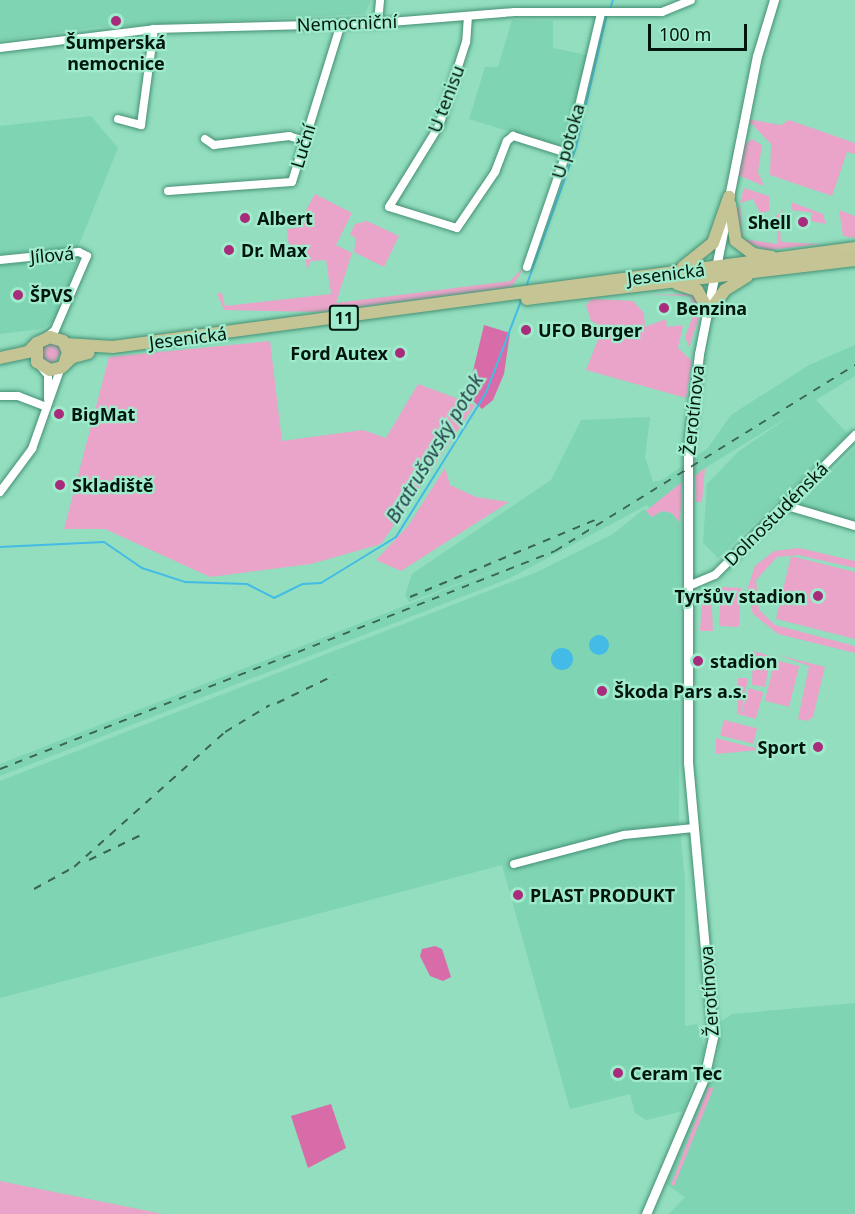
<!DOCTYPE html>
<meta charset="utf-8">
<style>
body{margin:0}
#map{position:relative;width:855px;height:1214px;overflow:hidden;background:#92debf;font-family:"Noto Sans",sans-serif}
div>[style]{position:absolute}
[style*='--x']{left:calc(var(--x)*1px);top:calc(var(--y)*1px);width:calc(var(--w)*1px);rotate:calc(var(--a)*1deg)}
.built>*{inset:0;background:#7fd4b3}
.green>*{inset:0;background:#eaa4c9;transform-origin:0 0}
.forest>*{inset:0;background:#d86ca9}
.water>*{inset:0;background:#43bbe6}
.round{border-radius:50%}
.stream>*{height:2px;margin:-1px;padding:0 1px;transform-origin:1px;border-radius:1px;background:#43bbe6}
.roads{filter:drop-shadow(0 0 2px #459074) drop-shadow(0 0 2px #459074)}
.minor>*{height:8px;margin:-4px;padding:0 4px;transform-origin:4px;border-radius:4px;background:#fff}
.tertiary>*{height:9px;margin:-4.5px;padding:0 4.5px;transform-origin:4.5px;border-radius:4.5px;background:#fff}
.primary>*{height:12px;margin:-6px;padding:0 6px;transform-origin:6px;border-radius:6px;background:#c5c495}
.rail>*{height:2px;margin-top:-1px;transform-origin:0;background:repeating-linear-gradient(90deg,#3a6453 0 8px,transparent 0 16px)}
.dots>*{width:16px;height:16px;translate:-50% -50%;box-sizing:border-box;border:3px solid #9febcc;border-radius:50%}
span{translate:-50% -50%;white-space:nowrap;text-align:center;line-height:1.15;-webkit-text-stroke:4.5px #9febcc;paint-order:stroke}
.shield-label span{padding:2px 4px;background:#9febcc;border:2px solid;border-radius:4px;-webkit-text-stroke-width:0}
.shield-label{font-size:16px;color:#01160e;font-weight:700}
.street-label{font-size:18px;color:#01160e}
.poi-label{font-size:18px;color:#01160e;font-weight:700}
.left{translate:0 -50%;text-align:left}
.right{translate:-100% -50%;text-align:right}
.water-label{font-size:20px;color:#28414c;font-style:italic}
.scale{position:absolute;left:648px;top:24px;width:99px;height:27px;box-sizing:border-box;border:3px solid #01160e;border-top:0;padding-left:8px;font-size:18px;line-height:21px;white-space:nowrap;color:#01160e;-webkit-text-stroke:4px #9febcc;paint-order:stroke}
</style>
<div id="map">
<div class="built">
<i style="clip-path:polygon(0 0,371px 0,365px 14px,97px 27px,0 41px)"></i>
<i style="clip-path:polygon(512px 20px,553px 21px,553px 48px,587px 55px,562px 148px,469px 119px,485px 67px,498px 67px)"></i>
<i style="clip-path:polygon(91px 116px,118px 148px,78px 247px,0 254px,0 126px)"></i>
<i style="clip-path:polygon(79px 257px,56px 320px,41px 329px,0 334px,0 265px)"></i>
<i style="clip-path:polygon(855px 345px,855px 376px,705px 468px,652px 511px,647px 505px,510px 578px,0 776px,0 764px,524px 559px,409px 602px,405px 595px,412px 574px,551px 480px,581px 420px,650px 417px,645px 457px,653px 482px,662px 480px,708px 448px,731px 415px,809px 365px)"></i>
<i style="clip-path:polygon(815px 399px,848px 434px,718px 558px,703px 543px,707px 484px,739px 451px)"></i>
<i style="clip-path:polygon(855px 448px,855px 521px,796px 506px,804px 500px)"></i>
<i style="clip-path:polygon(644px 509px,652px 517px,662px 511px,672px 513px,680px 523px,679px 820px,685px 881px,685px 1026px,697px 1024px,705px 1049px,683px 1111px,646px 1120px,635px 1113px,630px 1094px,570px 1109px,502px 865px,0 998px,0 781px,537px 572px,613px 534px)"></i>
<i style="clip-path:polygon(855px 1003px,855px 1214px,669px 1214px,685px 1197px,666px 1184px,717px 1059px,720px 1022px,732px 1014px)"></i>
</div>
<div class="green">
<i style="clip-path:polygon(747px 119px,781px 125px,789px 120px,855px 143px,855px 154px,847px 152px,832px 196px,770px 175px,771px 144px)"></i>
<i style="clip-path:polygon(752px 139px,762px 145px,758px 172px,764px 186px,738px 175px,741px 147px)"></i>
<i style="clip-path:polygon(744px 188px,769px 196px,769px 211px,760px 213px,753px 199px,740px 203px,743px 239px,778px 244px,776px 216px,784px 209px,779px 216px,781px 242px,822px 244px,768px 250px,744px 242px,737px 213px)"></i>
<i style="clip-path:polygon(315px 194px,352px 213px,336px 245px,352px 253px,336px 303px,510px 281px,525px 266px,512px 287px,320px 312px,224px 310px,217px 293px,222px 293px,225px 306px,331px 294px,326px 260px,311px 261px,307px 270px,305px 253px,291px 254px,288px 240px,287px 229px,296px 228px)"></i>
<i style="clip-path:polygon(791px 202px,823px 214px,826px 224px,810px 221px,813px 213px,792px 210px)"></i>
<i style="clip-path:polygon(839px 210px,855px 216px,855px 238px,843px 236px)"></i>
<i style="clip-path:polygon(367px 221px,399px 236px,384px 267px,354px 252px,356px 238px,350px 235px,355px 224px)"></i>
<i style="clip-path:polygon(687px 294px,696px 298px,701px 312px,689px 347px,685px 337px,697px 305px,692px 305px,690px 296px,648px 295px)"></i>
<i style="clip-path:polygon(592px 299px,633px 301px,644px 313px,645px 327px,666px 319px,667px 327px,683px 325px,678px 348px,692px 361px,686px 398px,586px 370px,603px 327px,591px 321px,586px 305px)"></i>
<i style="clip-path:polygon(270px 341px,282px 441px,363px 430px,386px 438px,418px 384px,475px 405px,381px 544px,311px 564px,210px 577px,105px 529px,64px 529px,109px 357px)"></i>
<i style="clip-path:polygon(56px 342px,63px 351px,52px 365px,42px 360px,42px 346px)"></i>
<i style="clip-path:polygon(445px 468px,450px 485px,476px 497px,509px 502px,401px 571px,376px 560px,408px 526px)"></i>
<i style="clip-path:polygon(705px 468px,702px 502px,696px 502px,695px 476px)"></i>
<i style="clip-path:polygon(682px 482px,680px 523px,672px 513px,662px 511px,652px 517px,646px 511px)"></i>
<i style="clip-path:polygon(799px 548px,855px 561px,855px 568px,798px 555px,777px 557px,756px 580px,759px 610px,775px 625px,855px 646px,855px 653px,778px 634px,753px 614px,747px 590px,755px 566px,774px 551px)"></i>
<i style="clip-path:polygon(791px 556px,855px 572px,855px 639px,776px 619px)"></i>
<i style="left:721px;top:587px;width:20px;height:39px;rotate:3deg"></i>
<i style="clip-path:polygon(711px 590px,713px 631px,700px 631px,702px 601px)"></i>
<i style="clip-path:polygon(753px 651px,771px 656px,765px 687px,752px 685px)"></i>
<i style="clip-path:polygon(778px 655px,825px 667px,813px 717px,807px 721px,798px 719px,809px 666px)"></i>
<i style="left:775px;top:660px;width:25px;height:42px;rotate:14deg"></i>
<i style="clip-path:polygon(738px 678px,748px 678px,741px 715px,737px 714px)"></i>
<i style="left:749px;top:688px;width:15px;height:28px;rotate:16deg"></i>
<i style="left:724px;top:720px;width:34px;height:16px;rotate:14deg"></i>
<i style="clip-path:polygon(716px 738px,755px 748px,757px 741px,770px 744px,769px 749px,716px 754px)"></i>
<i style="clip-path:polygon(714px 1087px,674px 1186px,671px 1185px,708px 1088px)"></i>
<i style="clip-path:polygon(0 1181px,163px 1214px,0 1214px)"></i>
</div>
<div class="forest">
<i style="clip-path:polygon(484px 325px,510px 333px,504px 374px,493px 400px,482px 409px,467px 396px)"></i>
<i style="clip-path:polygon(435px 946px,442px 949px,451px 977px,443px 981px,430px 976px,420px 956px,422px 949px)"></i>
<i style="clip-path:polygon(331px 1104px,346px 1148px,308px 1168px,291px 1116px)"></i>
</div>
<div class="water">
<i class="round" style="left:589px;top:635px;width:20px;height:20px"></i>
<i class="round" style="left:551px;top:648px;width:22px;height:22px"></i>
</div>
<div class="stream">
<i style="--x:610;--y:9;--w:9;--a:-72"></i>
<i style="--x:526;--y:287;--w:149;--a:-70.3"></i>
<i style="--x:576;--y:147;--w:137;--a:-76.9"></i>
<i style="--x:0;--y:547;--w:104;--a:-2.8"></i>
<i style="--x:104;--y:542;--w:46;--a:34.4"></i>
<i style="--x:142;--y:568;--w:45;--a:18"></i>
<i style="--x:185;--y:582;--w:62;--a:1.8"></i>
<i style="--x:247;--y:584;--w:30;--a:27"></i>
<i style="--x:274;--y:598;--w:32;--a:-26"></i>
<i style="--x:303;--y:584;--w:18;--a:-3"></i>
<i style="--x:321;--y:583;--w:88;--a:-31.5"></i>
<i style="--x:396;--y:537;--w:170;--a:-58"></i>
<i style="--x:486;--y:393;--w:102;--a:-69.2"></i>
</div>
<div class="roads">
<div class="minor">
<i style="--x:468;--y:16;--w:26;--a:94"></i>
<i style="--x:466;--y:42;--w:88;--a:107.8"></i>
<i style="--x:439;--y:126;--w:95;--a:121.7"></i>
<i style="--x:389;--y:207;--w:71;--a:17.2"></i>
<i style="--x:457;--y:228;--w:68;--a:-55.8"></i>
<i style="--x:495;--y:172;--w:33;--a:-69"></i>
<i style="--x:507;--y:141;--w:8;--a:-40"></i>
<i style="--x:513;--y:136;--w:57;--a:17.5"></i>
<i style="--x:378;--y:23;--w:23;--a:-85"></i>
<i style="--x:0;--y:48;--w:155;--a:-7"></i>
<i style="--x:154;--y:29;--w:224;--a:-1.5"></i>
<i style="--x:378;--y:23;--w:137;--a:-4.6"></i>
<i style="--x:515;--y:12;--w:147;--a:0"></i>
<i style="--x:662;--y:12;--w:31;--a:-22"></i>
<i style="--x:118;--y:119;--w:24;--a:15"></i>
<i style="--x:141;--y:125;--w:97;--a:-82.3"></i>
<i style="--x:205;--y:139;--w:11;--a:34"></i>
<i style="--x:214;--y:145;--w:76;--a:-6.8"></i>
<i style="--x:289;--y:136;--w:16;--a:18"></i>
<i style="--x:168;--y:191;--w:124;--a:-4.2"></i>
<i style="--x:292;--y:182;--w:165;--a:-72.8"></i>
<i style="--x:0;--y:260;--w:79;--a:-5.8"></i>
<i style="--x:79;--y:252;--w:9;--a:27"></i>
<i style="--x:87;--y:256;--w:81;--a:113.4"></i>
<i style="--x:55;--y:330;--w:11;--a:139"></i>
<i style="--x:527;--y:267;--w:139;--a:-71"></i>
<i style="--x:572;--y:136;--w:126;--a:-76.7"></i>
<i style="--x:42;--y:368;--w:9;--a:49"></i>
<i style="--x:48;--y:375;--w:24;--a:90"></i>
<i style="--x:0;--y:396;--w:18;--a:0"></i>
<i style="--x:18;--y:396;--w:31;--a:21"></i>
<i style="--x:0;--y:492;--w:54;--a:-53.3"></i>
<i style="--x:32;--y:449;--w:87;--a:-70.5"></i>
<i style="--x:784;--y:505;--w:74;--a:16.5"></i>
<i style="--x:691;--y:585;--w:26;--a:-23"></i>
<i style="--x:715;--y:575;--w:198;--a:-45"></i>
<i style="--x:514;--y:864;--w:114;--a:-14.8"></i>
<i style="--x:624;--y:835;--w:70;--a:-5.7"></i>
</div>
<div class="tertiary">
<i style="--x:728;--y:202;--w:149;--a:-78.8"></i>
<i style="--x:757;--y:56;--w:59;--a:-73.1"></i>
<i style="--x:646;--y:1214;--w:148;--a:-66.9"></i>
<i style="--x:704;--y:1078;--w:42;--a:-77.6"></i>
<i style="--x:713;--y:1037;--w:275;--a:-95.2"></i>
<i style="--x:688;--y:763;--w:314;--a:-90"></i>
<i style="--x:688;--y:449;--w:96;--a:-83.4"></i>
<i style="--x:699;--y:354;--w:135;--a:-78.9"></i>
</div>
<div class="primary">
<i style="--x:730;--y:204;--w:37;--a:81"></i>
<i style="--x:736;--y:241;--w:21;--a:37"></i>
<i style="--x:753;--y:254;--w:19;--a:9"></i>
<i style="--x:683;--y:267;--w:38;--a:-39"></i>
<i style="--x:713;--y:243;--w:49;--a:-70.8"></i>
<i style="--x:677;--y:284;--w:21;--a:17"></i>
<i style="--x:697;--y:290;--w:25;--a:61"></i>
<i style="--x:527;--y:299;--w:330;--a:-6.8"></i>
<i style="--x:709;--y:312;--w:27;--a:-54"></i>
<i style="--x:725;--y:290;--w:26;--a:-32"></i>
<i style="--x:65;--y:344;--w:48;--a:3.6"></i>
<i style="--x:113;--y:347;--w:749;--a:-7.6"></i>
<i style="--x:0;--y:358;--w:29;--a:-12"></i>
<i style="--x:28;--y:352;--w:13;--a:-45"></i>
<i style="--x:64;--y:365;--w:14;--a:-73"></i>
<i style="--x:68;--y:352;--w:12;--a:-114"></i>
<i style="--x:63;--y:341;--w:14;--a:-163"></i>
<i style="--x:50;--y:337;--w:14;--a:155"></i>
<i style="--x:37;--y:343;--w:19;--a:90"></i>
<i style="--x:37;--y:362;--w:15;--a:32"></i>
<i style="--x:50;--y:370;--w:9;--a:-13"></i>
<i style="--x:59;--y:368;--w:3;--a:-18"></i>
<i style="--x:62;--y:367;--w:10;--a:-45"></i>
<i style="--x:69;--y:360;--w:5;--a:-37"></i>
<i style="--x:73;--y:357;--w:16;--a:-15"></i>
</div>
</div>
<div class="rail">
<i style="--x:410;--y:597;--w:200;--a:-22.6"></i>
<i style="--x:277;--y:703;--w:64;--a:-25.8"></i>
<i style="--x:0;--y:769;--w:596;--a:-21.44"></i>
<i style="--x:555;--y:551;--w:353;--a:-31.8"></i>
<i style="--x:89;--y:860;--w:60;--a:-25.7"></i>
<i style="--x:34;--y:889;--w:46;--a:-28.8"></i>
<i style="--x:74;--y:867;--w:203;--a:-41.8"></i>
<i style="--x:225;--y:732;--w:52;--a:-31"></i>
</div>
<div class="dots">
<i style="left:116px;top:21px;background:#a92b7b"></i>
<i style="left:245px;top:218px;background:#a92b7b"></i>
<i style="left:803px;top:222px;background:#a92b7b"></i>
<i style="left:229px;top:250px;background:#a92b7b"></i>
<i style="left:18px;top:295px;background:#a92b7b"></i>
<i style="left:664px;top:308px;background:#a92b7b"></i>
<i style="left:526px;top:330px;background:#a92b7b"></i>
<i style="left:400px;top:353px;background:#a92b7b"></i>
<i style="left:59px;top:414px;background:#a92b7b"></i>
<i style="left:60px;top:485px;background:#a92b7b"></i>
<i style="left:818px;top:596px;background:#a92b7b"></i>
<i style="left:698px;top:661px;background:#a92b7b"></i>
<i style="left:602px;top:691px;background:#a92b7b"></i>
<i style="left:818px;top:747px;background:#a92b7b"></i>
<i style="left:518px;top:895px;background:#a92b7b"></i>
<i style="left:618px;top:1073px;background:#a92b7b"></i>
</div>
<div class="shield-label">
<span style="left:344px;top:318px">11</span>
</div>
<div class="street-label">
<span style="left:347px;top:23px;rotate:-2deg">Nemocniční</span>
<span style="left:446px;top:99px;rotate:-69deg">U tenisu</span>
<span style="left:568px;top:141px;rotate:-74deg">U potoka</span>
<span style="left:303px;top:146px;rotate:-73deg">Luční</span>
<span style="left:52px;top:255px;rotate:-5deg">Jílová</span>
<span style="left:666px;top:274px;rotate:-7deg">Jesenická</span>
<span style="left:188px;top:338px;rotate:-7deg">Jesenická</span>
<span style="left:693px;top:410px;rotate:-84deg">Žerotínova</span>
<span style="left:776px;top:514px;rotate:-45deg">Dolnostudénská</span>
<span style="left:709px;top:991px;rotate:-94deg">Žerotínova</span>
</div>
<div class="poi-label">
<span style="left:116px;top:53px">Šumperská<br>nemocnice</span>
<span class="left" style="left:257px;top:218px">Albert</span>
<span class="right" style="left:791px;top:222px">Shell</span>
<span class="left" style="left:241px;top:250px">Dr. Max</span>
<span class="left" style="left:30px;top:295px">ŠPVS</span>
<span class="left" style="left:676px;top:308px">Benzina</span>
<span class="left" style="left:538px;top:330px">UFO Burger</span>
<span class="right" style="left:388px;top:353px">Ford Autex</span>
<span class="left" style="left:71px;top:414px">BigMat</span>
<span class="left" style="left:72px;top:485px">Skladiště</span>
<span class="right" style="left:806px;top:596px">Tyršův stadion</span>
<span class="left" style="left:710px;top:661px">stadion</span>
<span class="left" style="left:614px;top:691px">Škoda Pars a.s.</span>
<span class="right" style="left:806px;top:747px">Sport</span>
<span class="left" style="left:530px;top:895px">PLAST PRODUKT</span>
<span class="left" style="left:630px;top:1073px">Ceram Tec</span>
</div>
<div class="water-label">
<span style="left:434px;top:448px;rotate:-59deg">Bratrušovský potok</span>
</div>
<div class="scale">100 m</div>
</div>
